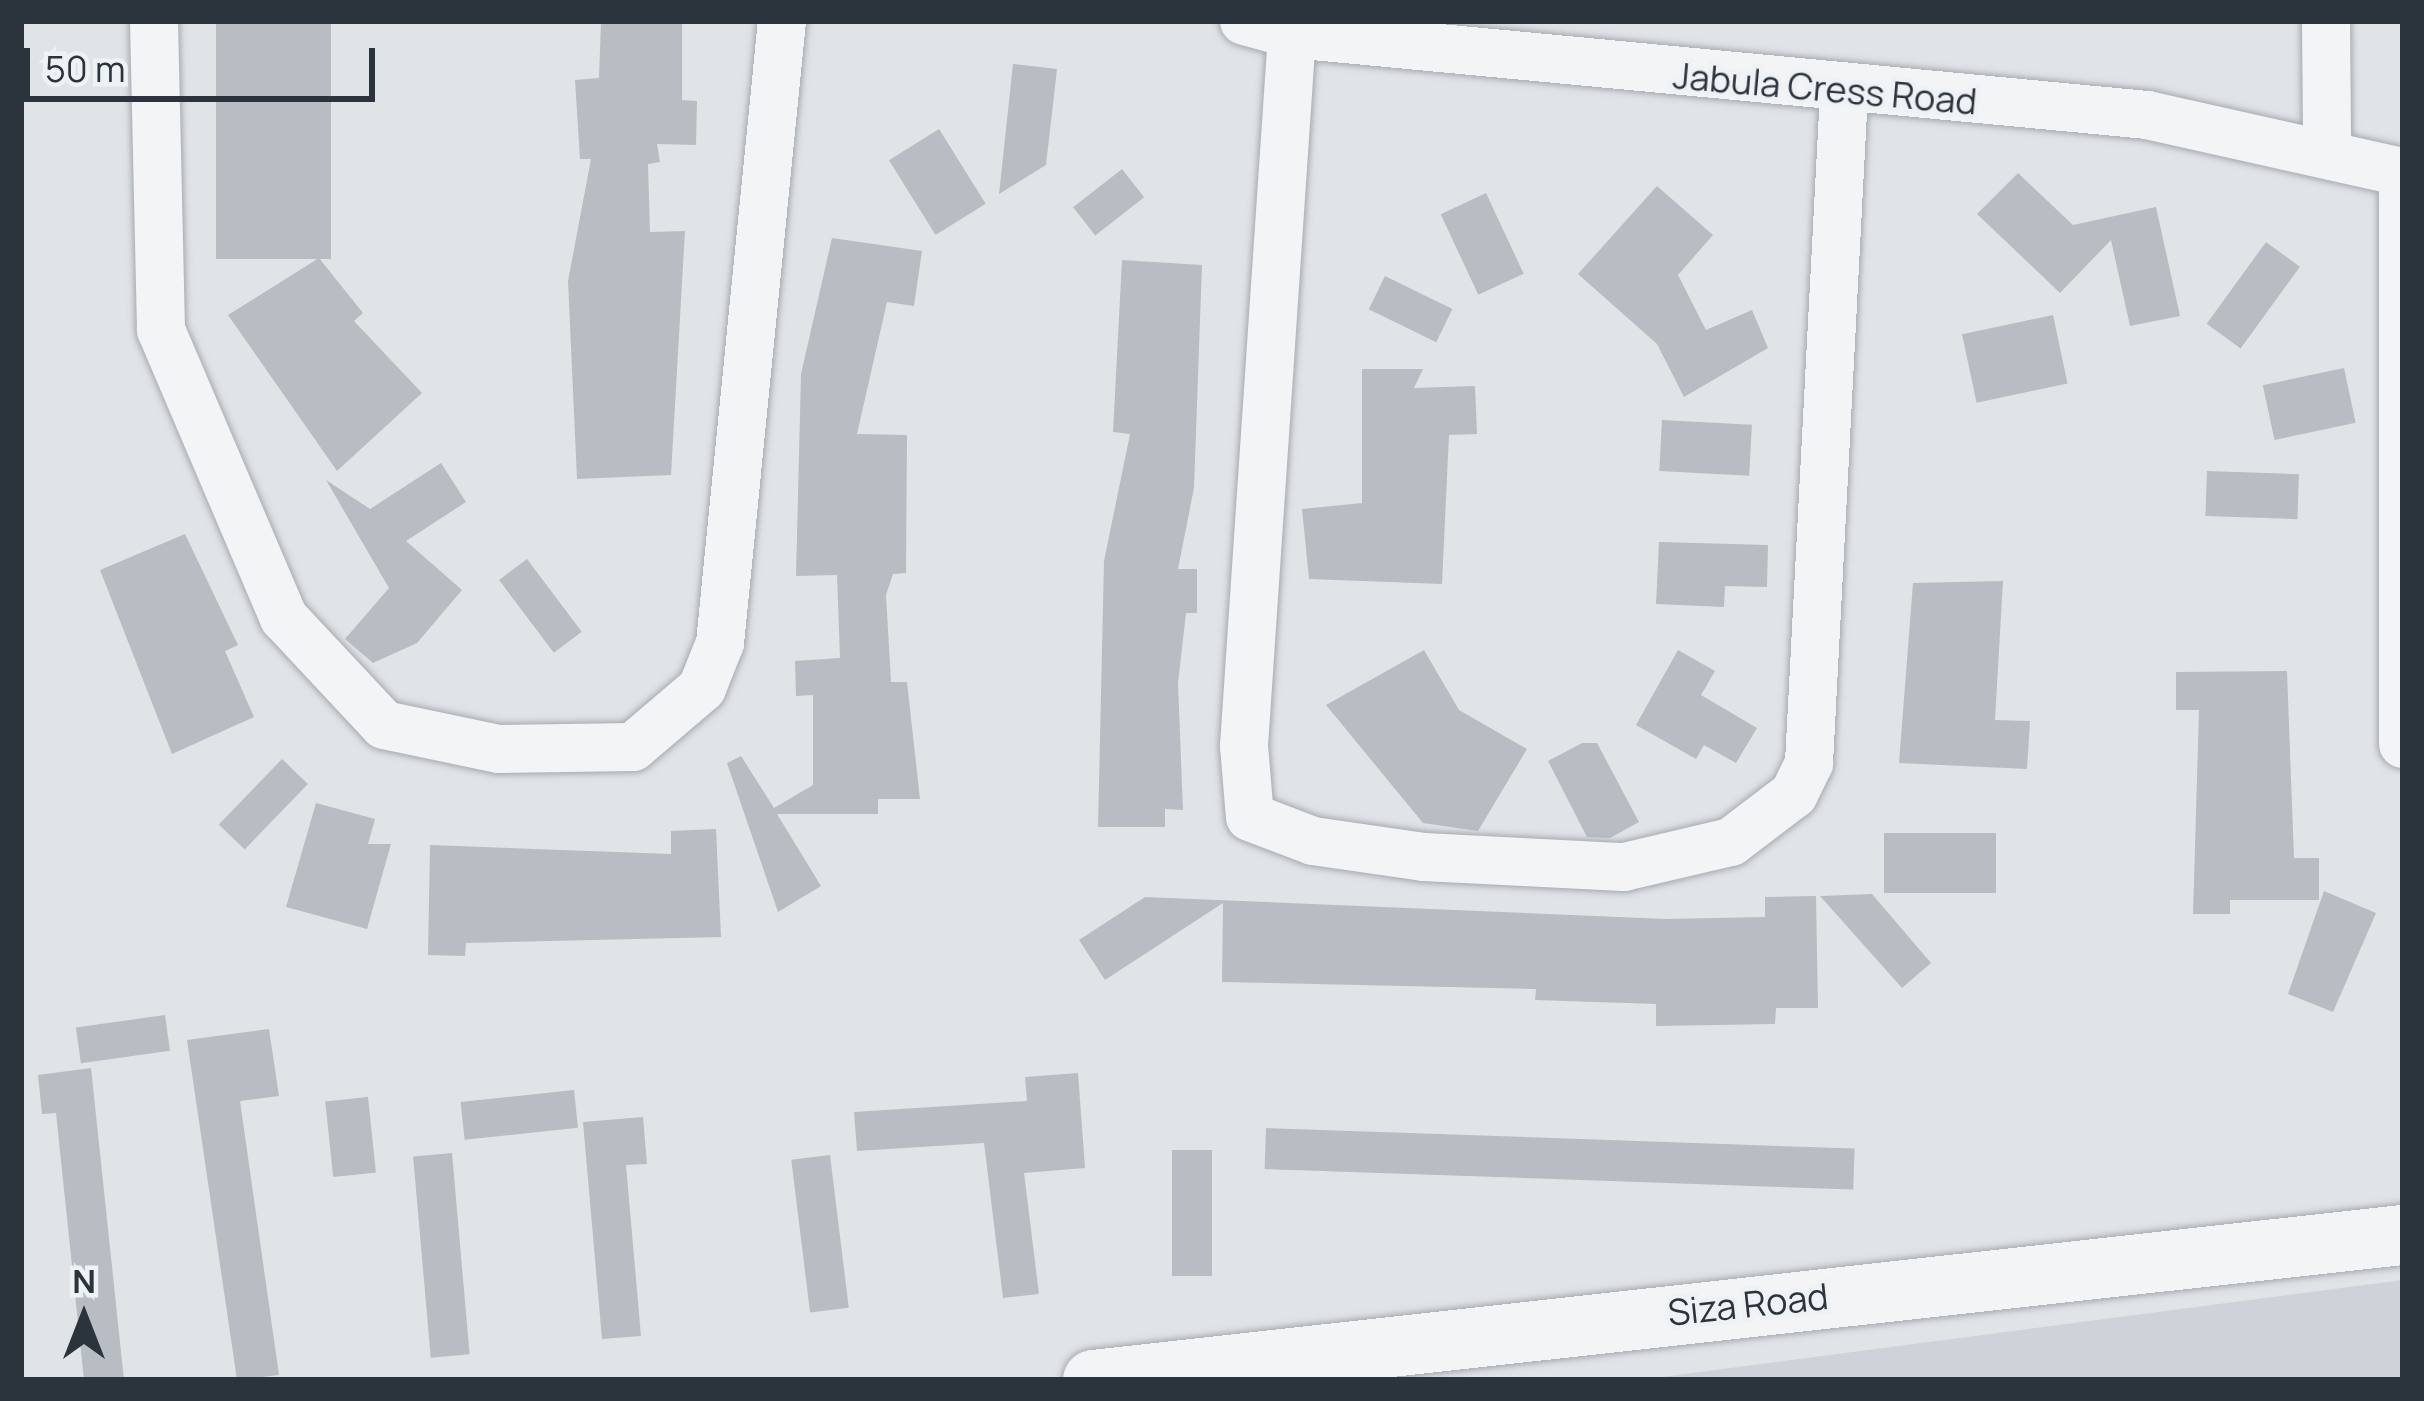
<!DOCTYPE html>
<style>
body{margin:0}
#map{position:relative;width:2424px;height:1401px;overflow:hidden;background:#e0e4e7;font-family:Manrope,sans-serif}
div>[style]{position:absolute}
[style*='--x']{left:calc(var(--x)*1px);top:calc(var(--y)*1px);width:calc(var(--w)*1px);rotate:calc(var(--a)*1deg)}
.built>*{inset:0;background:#cfd3d9}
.building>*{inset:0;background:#b8bdc3;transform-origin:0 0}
.roads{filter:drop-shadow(0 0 3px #a6abb1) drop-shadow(0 0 3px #a6abb1)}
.minor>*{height:48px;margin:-24px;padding:0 24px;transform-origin:24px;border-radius:24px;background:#f2f4f6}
.tertiary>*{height:60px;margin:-30px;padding:0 30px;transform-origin:30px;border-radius:30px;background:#f2f4f6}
span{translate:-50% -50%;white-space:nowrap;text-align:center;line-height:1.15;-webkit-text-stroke:9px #eff2f5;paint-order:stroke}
.street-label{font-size:36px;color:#2b333d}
.frame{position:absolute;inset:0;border:24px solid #2b333d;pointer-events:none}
.north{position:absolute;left:24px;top:1257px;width:120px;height:120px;-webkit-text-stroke:9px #eff2f5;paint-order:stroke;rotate:0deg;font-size:33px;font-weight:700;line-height:48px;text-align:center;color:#2b333d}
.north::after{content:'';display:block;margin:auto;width:42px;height:54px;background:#2b333d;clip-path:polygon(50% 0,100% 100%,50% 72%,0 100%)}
.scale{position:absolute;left:24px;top:48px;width:351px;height:54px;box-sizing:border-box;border:6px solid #2b333d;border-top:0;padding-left:15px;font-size:36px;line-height:42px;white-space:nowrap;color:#2b333d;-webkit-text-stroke:9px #eff2f5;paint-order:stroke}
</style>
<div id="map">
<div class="built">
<i style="clip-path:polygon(2403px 1280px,2403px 1380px,1639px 1380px)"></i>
</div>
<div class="building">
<i style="left:216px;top:21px;width:115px;height:238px"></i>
<i style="clip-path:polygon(601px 21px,682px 21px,682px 100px,697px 101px,696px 145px,657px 144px,660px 162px,648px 164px,650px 232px,685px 231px,671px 475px,577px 479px,568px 281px,591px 159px,580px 159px,575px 80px,599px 78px)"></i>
<i style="clip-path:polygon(1013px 64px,1057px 69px,1046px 165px,999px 194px)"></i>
<i style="left:939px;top:129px;width:88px;height:59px;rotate:58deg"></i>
<i style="left:1122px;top:169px;width:36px;height:62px;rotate:52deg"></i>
<i style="clip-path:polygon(2018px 173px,2073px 225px,2156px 207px,2180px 316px,2130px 326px,2111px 240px,2060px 293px,1977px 214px)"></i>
<i style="clip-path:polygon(1657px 186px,1713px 235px,1678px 275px,1706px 330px,1752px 310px,1768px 348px,1684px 397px,1657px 344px,1578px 274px)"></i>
<i style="left:1486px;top:193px;width:89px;height:50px;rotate:65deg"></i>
<i style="clip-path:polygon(832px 238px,922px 251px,914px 306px,887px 302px,857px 434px,907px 435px,906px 573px,893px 574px,886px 595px,891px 682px,907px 682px,920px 799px,878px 799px,878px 814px,777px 814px,821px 886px,778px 912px,727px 763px,741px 756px,774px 808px,813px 785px,813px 695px,796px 696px,795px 661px,840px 658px,837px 575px,796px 576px,801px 374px)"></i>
<i style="left:2266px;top:242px;width:42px;height:101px;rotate:36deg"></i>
<i style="clip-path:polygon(319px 258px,363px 313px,354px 321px,422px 393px,337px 471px,228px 315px)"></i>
<i style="clip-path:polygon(1122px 260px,1202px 265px,1194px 488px,1178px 569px,1197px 569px,1197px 613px,1186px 613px,1178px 683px,1183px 810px,1165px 809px,1165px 827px,1098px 827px,1104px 561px,1130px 434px,1113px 432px)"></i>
<i style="left:1385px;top:276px;width:75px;height:37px;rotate:26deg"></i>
<i style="left:2053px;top:315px;width:70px;height:93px;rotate:78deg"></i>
<i style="left:2344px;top:368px;width:56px;height:83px;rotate:78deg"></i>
<i style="clip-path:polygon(1362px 369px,1423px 369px,1414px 388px,1475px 386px,1477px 434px,1449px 435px,1442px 584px,1309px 579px,1302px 509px,1362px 503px)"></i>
<i style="left:1662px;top:420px;width:90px;height:51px;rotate:3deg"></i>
<i style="clip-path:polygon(441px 463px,466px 502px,406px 541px,462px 590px,417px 643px,373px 663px,345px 639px,389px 588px,326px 480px,370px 509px)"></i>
<i style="left:2207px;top:471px;width:92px;height:45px;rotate:2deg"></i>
<i style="clip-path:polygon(185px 534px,238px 645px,225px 651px,254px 717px,172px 754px,100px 570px)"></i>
<i style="clip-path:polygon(1659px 542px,1768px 545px,1767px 587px,1725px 586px,1724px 607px,1656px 604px)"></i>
<i style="left:527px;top:559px;width:91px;height:35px;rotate:53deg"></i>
<i style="clip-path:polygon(2003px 581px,1995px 720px,2030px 721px,2027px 769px,1899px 763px,1913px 583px)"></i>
<i style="clip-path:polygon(1424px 650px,1459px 710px,1527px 749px,1478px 831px,1423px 823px,1326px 705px)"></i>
<i style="clip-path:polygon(1678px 650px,1715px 671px,1701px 695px,1757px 728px,1736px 763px,1704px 745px,1696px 759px,1636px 725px)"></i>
<i style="clip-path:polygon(2287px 671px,2294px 858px,2319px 858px,2319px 900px,2230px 900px,2230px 914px,2193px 914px,2199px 710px,2176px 710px,2176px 672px)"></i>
<i style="clip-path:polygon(1582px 743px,1597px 743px,1639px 822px,1610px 838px,1587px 837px,1548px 761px)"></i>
<i style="left:282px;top:759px;width:36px;height:91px;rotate:44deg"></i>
<i style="clip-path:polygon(316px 803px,375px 819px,368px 844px,391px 844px,367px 929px,286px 907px)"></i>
<i style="clip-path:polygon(716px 829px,721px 937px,466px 943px,465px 956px,428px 955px,430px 845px,671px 854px,671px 831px)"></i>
<i style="left:1884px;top:833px;width:112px;height:60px"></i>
<i style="clip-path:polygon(2324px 891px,2376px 913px,2333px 1012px,2288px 994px)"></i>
<i style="clip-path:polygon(1872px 894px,1931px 963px,1902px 988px,1820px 896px)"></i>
<i style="clip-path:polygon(1816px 896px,1818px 1008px,1776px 1008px,1775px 1024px,1656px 1026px,1656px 1004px,1535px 1000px,1536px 989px,1222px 982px,1223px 903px,1105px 980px,1079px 940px,1145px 897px,1666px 919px,1765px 917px,1765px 897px)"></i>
<i style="left:165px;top:1015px;width:36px;height:90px;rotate:82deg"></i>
<i style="clip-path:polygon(269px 1029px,279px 1096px,240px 1101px,279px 1375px,237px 1380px,187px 1040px)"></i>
<i style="clip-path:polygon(91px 1068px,124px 1380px,84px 1380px,56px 1113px,42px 1114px,38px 1075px)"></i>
<i style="clip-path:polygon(1078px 1073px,1085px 1168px,1024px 1173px,1039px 1294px,1003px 1298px,984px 1143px,857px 1151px,854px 1112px,1027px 1101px,1025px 1077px)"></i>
<i style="left:574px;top:1090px;width:38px;height:114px;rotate:84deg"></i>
<i style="left:368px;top:1097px;width:76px;height:43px;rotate:84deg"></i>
<i style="clip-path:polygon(643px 1117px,647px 1164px,626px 1165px,641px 1336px,602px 1339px,583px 1122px)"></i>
<i style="left:1266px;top:1128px;width:589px;height:41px;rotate:2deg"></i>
<i style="left:1172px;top:1150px;width:40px;height:126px"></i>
<i style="left:452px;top:1153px;width:202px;height:39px;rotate:85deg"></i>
<i style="left:830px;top:1155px;width:154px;height:39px;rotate:83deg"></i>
</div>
<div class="roads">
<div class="minor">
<i style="--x:154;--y:21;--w:309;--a:88.7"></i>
<i style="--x:161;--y:330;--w:313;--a:66.9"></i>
<i style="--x:284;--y:618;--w:146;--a:46.9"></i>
<i style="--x:384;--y:725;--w:117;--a:11.8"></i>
<i style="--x:499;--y:749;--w:134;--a:-0.9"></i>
<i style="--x:633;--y:747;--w:91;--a:-40.5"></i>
<i style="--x:702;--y:688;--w:48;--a:-68.2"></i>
<i style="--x:720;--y:643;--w:625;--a:-84.31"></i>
<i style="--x:1244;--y:21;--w:50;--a:15.2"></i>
<i style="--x:1292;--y:34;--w:859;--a:5.41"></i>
<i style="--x:2147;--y:115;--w:262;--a:12.6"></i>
<i style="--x:2326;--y:21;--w:126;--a:89.5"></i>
<i style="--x:1292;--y:34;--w:714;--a:93.86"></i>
<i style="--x:1244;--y:746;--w:71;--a:85.2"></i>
<i style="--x:1250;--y:817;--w:67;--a:20.9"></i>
<i style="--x:1313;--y:841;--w:112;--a:8.2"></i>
<i style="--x:1424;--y:857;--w:200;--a:2.9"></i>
<i style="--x:1624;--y:867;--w:110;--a:-13.2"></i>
<i style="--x:1731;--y:842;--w:79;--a:-37.3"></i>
<i style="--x:1794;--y:794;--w:34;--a:-64"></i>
<i style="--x:1809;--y:763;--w:672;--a:-87.01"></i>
<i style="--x:2403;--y:179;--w:565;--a:90"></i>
</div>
<div class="tertiary">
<i style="--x:1093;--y:1380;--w:1318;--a:-6.32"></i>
</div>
</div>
<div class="street-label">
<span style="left:1825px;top:88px;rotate:5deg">Jabula Cress Road</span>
<span style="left:1748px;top:1304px;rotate:-6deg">Siza Road</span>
</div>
<div class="frame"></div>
<div class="north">N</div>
<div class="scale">50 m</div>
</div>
